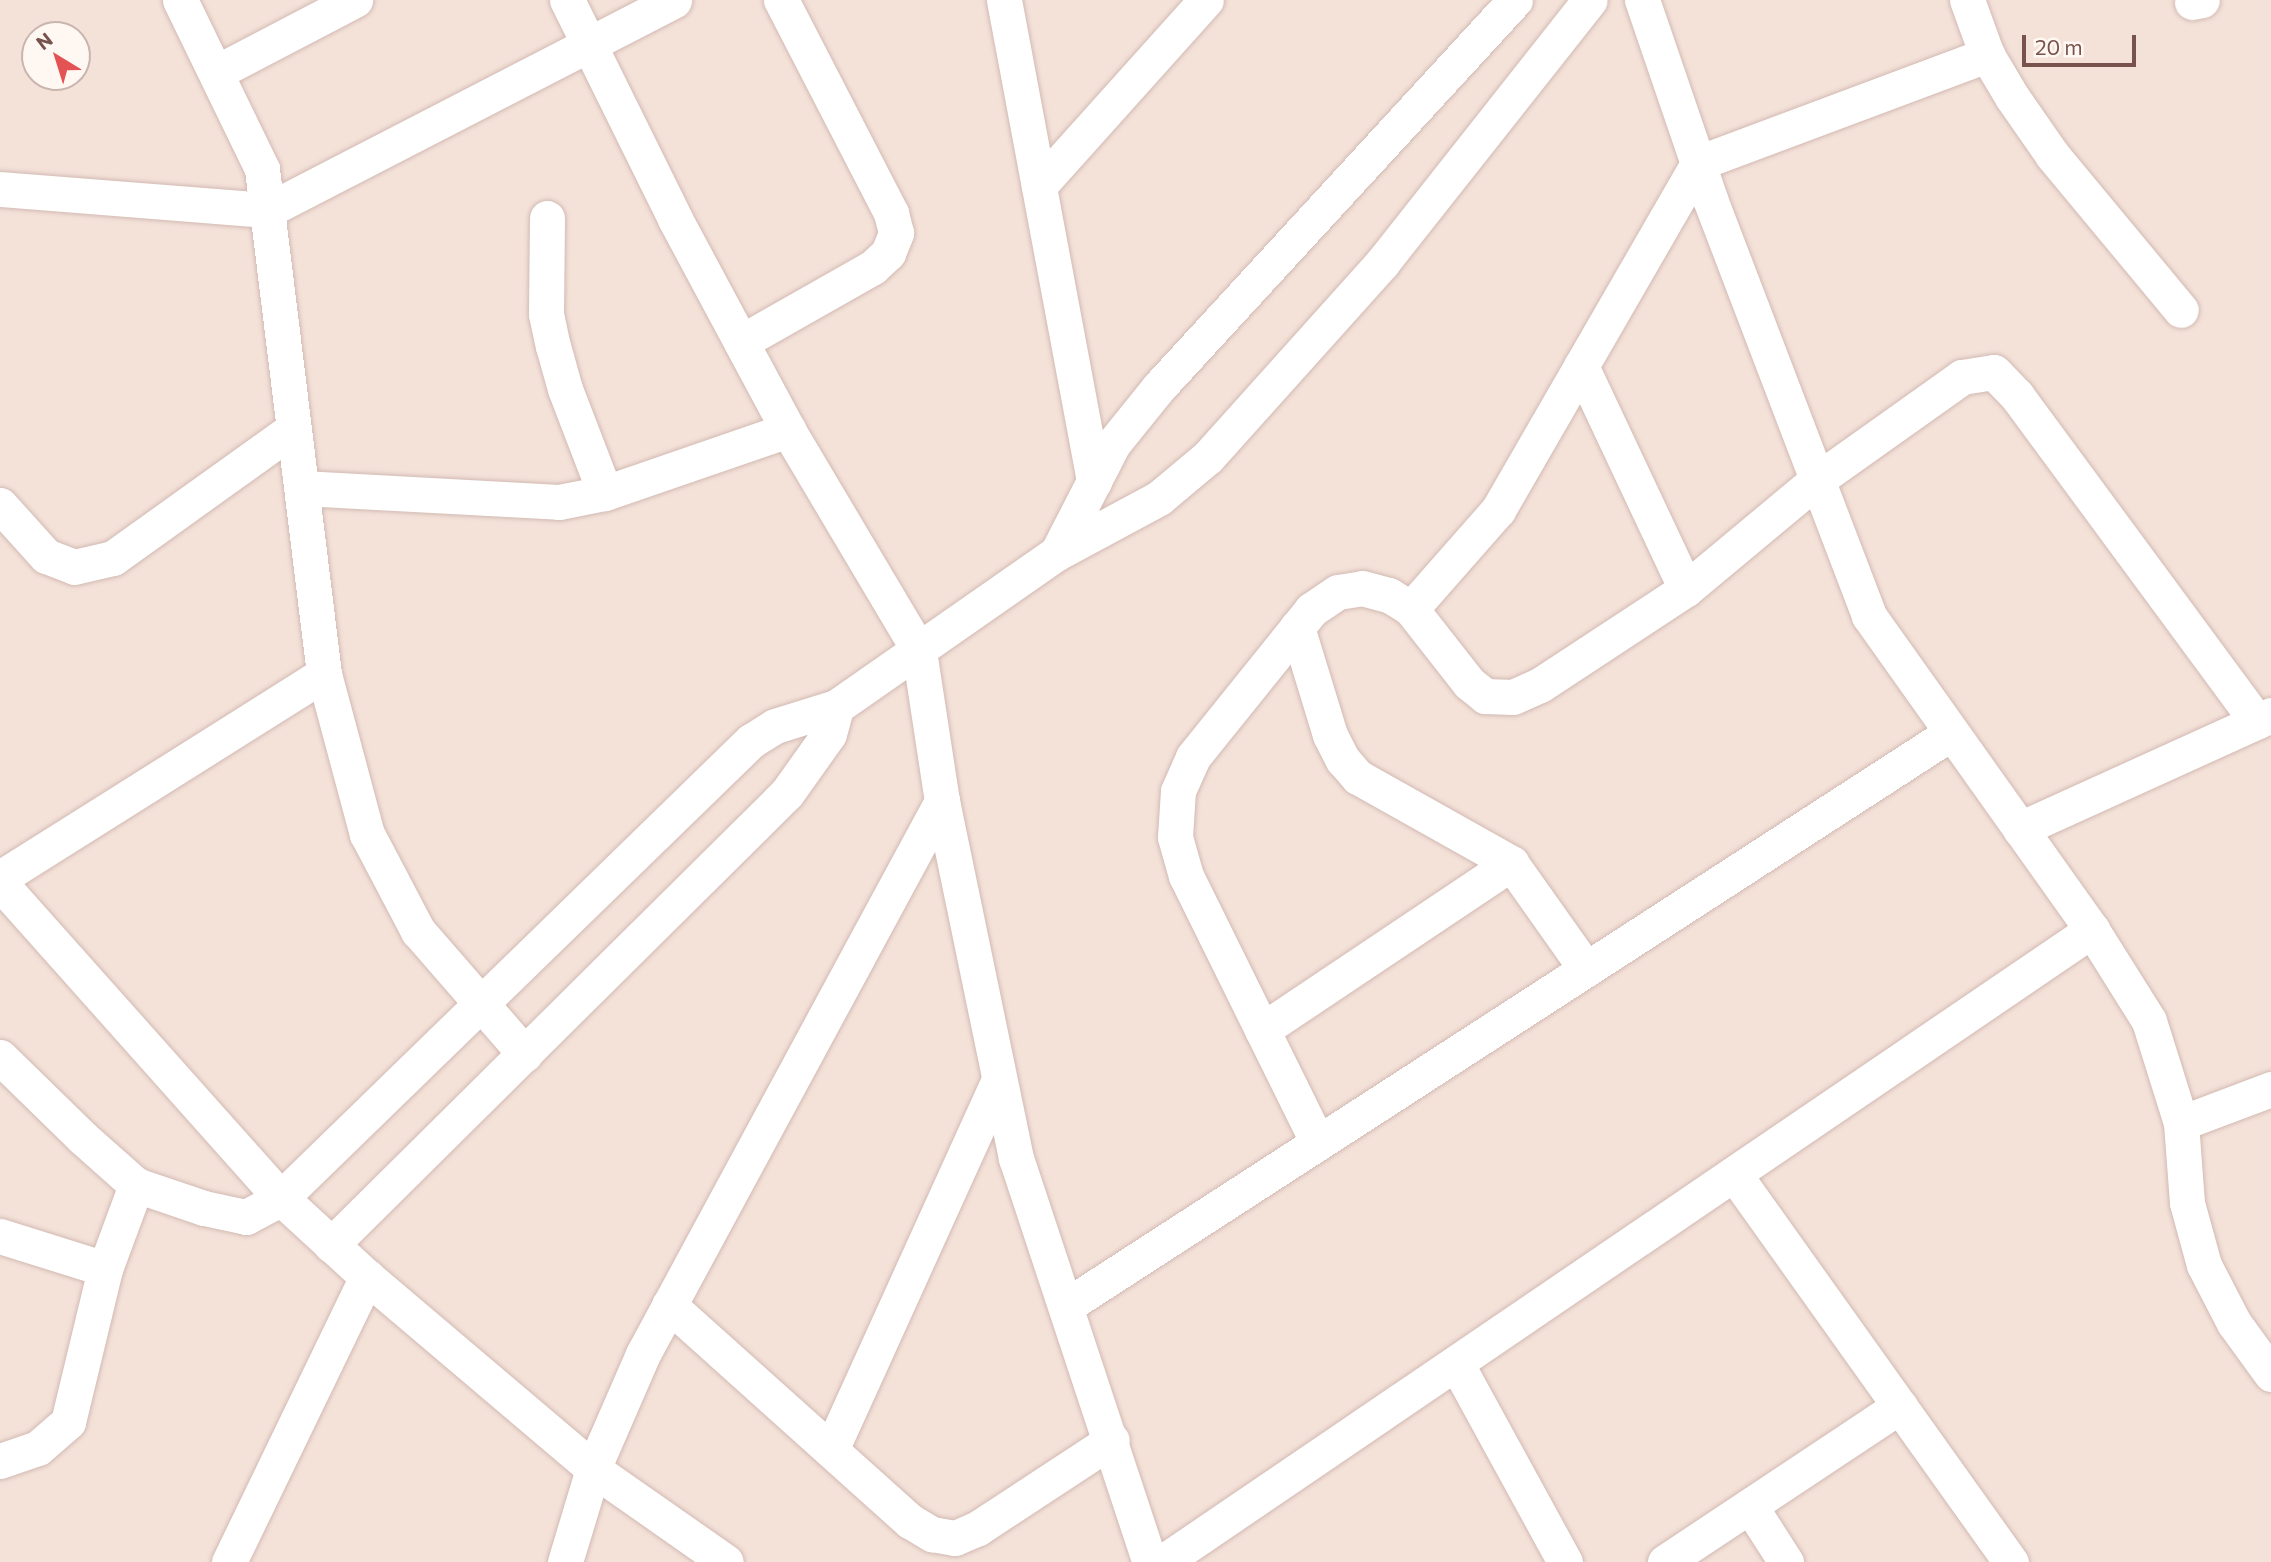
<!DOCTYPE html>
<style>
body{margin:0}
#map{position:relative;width:2271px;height:1562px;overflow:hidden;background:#fdf2eb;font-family:Commissioner,sans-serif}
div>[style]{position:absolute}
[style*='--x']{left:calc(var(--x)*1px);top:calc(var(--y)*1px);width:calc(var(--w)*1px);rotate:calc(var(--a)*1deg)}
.residential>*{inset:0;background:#f4e2d9}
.roads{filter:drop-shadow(0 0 2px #d2bab3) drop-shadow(0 0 2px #d2bab3)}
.minor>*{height:35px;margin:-17.5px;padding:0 17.5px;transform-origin:17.5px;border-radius:17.5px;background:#fff}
span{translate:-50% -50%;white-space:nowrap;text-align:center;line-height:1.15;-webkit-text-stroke:6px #fff7f2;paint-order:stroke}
.north{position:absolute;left:21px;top:21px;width:70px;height:70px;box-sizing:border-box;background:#fff7f2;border:2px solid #c9b5b0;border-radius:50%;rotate:322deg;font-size:19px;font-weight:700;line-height:28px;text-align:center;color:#78534d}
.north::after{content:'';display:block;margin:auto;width:24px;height:32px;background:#e45353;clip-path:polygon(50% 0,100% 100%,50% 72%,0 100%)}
.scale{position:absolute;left:2022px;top:35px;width:114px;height:32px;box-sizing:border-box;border:4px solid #78534d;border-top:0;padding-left:9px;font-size:21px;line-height:24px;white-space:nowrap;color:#78534d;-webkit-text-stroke:5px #fff7f2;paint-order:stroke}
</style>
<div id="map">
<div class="residential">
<i style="clip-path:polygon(evenodd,0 0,2271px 0,2271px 1562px,0 1562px,0 0,35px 35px,77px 35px,77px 77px,35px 77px,35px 35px)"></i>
</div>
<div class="roads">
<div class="minor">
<i style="--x:180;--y:0;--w:188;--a:64.1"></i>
<i style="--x:262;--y:169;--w:509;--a:83"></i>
<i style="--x:324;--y:674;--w:166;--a:75"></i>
<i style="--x:367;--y:834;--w:110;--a:62.3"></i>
<i style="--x:418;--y:931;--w:163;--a:49"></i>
<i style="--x:567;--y:0;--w:244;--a:63.7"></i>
<i style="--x:675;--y:219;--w:239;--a:61.8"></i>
<i style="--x:788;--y:430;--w:257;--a:59.3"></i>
<i style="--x:919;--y:651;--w:152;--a:81.3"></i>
<i style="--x:942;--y:801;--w:365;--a:78.3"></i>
<i style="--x:1016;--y:1158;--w:426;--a:71.7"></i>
<i style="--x:1004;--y:0;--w:490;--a:79.4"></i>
<i style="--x:1642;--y:0;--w:210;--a:71.1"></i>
<i style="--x:1710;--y:199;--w:446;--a:69.1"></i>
<i style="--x:1869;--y:616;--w:385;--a:54.6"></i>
<i style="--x:2092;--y:930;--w:107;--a:57.9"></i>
<i style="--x:2149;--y:1021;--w:107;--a:72.6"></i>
<i style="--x:2181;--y:1123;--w:80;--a:85.7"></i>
<i style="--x:2187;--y:1203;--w:64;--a:74.7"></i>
<i style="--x:2204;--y:1265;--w:65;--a:62.7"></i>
<i style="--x:2234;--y:1323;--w:63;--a:54"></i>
<i style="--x:1967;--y:0;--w:59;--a:70"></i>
<i style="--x:1987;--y:55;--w:49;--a:59.2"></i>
<i style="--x:2012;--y:97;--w:72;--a:55.2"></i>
<i style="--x:2053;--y:156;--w:200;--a:50.3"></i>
<i style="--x:2192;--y:2;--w:10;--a:-11"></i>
<i style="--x:217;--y:72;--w:156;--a:-27.6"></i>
<i style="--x:1039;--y:186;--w:250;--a:-48.1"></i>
<i style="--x:0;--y:189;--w:269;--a:4.5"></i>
<i style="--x:268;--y:210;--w:457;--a:-27.3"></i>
<i style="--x:547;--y:218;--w:96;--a:90.6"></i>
<i style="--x:546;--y:314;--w:33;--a:78"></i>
<i style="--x:553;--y:346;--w:45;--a:74.4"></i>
<i style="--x:565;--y:389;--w:111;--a:69"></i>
<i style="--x:741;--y:342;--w:152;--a:-29.6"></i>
<i style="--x:873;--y:267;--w:21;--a:-43"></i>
<i style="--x:888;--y:253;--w:22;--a:-68"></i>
<i style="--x:896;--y:233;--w:21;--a:-104"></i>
<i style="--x:891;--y:213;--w:240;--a:-117.3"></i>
<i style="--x:1581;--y:366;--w:246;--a:64.8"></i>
<i style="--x:302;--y:488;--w:257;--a:3.1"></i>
<i style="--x:559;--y:502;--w:47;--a:-11.1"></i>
<i style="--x:605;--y:493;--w:194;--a:-19"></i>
<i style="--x:0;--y:505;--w:69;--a:48"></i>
<i style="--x:46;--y:556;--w:30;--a:21"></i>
<i style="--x:74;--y:567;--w:40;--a:-13"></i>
<i style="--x:113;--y:558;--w:221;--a:-35.6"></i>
<i style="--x:1057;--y:553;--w:123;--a:-62.8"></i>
<i style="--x:1113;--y:444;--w:73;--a:-51.1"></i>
<i style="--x:1159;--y:387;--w:526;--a:-47.39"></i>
<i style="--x:1411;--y:609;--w:132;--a:-48.7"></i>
<i style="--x:1498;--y:510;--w:401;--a:-60"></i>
<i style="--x:1698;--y:163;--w:309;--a:-20.5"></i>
<i style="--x:1297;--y:627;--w:113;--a:73"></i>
<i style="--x:1330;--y:735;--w:28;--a:63"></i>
<i style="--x:1343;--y:760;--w:23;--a:49"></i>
<i style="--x:1358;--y:777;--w:176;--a:29.3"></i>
<i style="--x:1511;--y:863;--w:130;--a:54.7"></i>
<i style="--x:2020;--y:829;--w:276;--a:-24.4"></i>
<i style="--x:0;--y:878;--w:383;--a:-32.2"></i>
<i style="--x:0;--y:883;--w:422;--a:48.3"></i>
<i style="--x:281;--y:1198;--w:117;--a:42.6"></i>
<i style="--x:367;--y:1277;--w:297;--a:40.3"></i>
<i style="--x:593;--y:1469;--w:162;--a:35"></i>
<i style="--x:1262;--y:1030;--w:300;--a:-33.8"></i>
<i style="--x:0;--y:1057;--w:116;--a:44.3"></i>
<i style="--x:83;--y:1138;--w:71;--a:41.6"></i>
<i style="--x:136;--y:1185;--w:72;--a:18.7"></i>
<i style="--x:204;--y:1208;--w:43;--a:12.1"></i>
<i style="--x:246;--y:1217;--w:40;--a:-28"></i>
<i style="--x:281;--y:1198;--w:656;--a:-44.2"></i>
<i style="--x:751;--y:741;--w:28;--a:-32"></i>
<i style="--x:775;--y:726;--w:64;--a:-17.3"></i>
<i style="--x:836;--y:707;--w:269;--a:-34.9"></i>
<i style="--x:1057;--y:553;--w:116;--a:-28.3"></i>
<i style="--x:1159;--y:498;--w:64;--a:-39.9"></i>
<i style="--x:1208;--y:457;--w:261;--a:-48.1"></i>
<i style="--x:1382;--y:263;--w:335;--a:-51.7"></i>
<i style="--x:2181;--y:1123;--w:96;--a:-20.7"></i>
<i style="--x:1318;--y:1143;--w:298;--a:-116.3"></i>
<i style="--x:1186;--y:876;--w:41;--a:-105.8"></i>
<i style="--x:1175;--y:837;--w:46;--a:-86.3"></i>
<i style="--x:1178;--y:791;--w:37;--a:-66"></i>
<i style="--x:1193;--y:757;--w:189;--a:-51.2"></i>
<i style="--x:1311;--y:610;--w:32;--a:-34"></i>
<i style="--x:1338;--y:592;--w:24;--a:-9"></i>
<i style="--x:1362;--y:588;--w:28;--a:15"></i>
<i style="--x:1389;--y:595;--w:26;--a:32"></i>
<i style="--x:1411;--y:609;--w:94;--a:51.9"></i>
<i style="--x:1469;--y:683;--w:21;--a:39"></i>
<i style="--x:1485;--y:696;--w:28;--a:2"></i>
<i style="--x:1513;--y:697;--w:30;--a:-24"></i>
<i style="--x:1540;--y:685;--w:175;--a:-33.3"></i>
<i style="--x:1686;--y:589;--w:170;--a:-39.8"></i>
<i style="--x:1817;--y:480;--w:178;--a:-35.4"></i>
<i style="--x:1962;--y:377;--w:32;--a:-9"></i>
<i style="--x:1994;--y:372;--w:33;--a:46"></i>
<i style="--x:2017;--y:396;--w:404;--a:53.6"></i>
<i style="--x:1734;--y:1174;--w:477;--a:54.5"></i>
<i style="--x:0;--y:1236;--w:110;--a:17.4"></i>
<i style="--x:331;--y:1245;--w:642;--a:-44.75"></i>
<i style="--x:787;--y:793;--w:72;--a:-54.6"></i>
<i style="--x:829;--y:734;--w:28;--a:-75"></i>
<i style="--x:669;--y:1305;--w:324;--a:41.9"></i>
<i style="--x:910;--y:1521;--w:26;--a:31"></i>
<i style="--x:932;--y:1534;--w:23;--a:10"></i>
<i style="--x:955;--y:1538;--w:25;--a:-23"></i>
<i style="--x:978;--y:1528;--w:160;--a:-33.3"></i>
<i style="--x:1066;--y:1306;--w:1054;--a:-32.92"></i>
<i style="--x:1456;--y:1363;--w:227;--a:61.3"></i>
<i style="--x:831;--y:1450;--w:406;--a:-65.6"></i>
<i style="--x:0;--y:1461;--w:40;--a:-18.9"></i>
<i style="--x:38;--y:1448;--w:40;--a:-41"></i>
<i style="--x:68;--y:1422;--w:157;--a:-76.4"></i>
<i style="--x:105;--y:1269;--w:90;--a:-69.7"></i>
<i style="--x:1750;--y:1506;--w:67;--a:57.3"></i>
<i style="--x:229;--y:1562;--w:317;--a:-64.2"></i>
<i style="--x:565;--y:1562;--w:97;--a:-73.2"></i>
<i style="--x:593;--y:1469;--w:125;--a:-66.5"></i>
<i style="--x:643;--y:1354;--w:629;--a:-61.6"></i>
<i style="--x:1163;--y:1562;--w:1124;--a:-34.23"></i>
<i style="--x:1665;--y:1562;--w:282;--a:-33.6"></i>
</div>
</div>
<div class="north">N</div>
<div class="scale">20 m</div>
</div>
